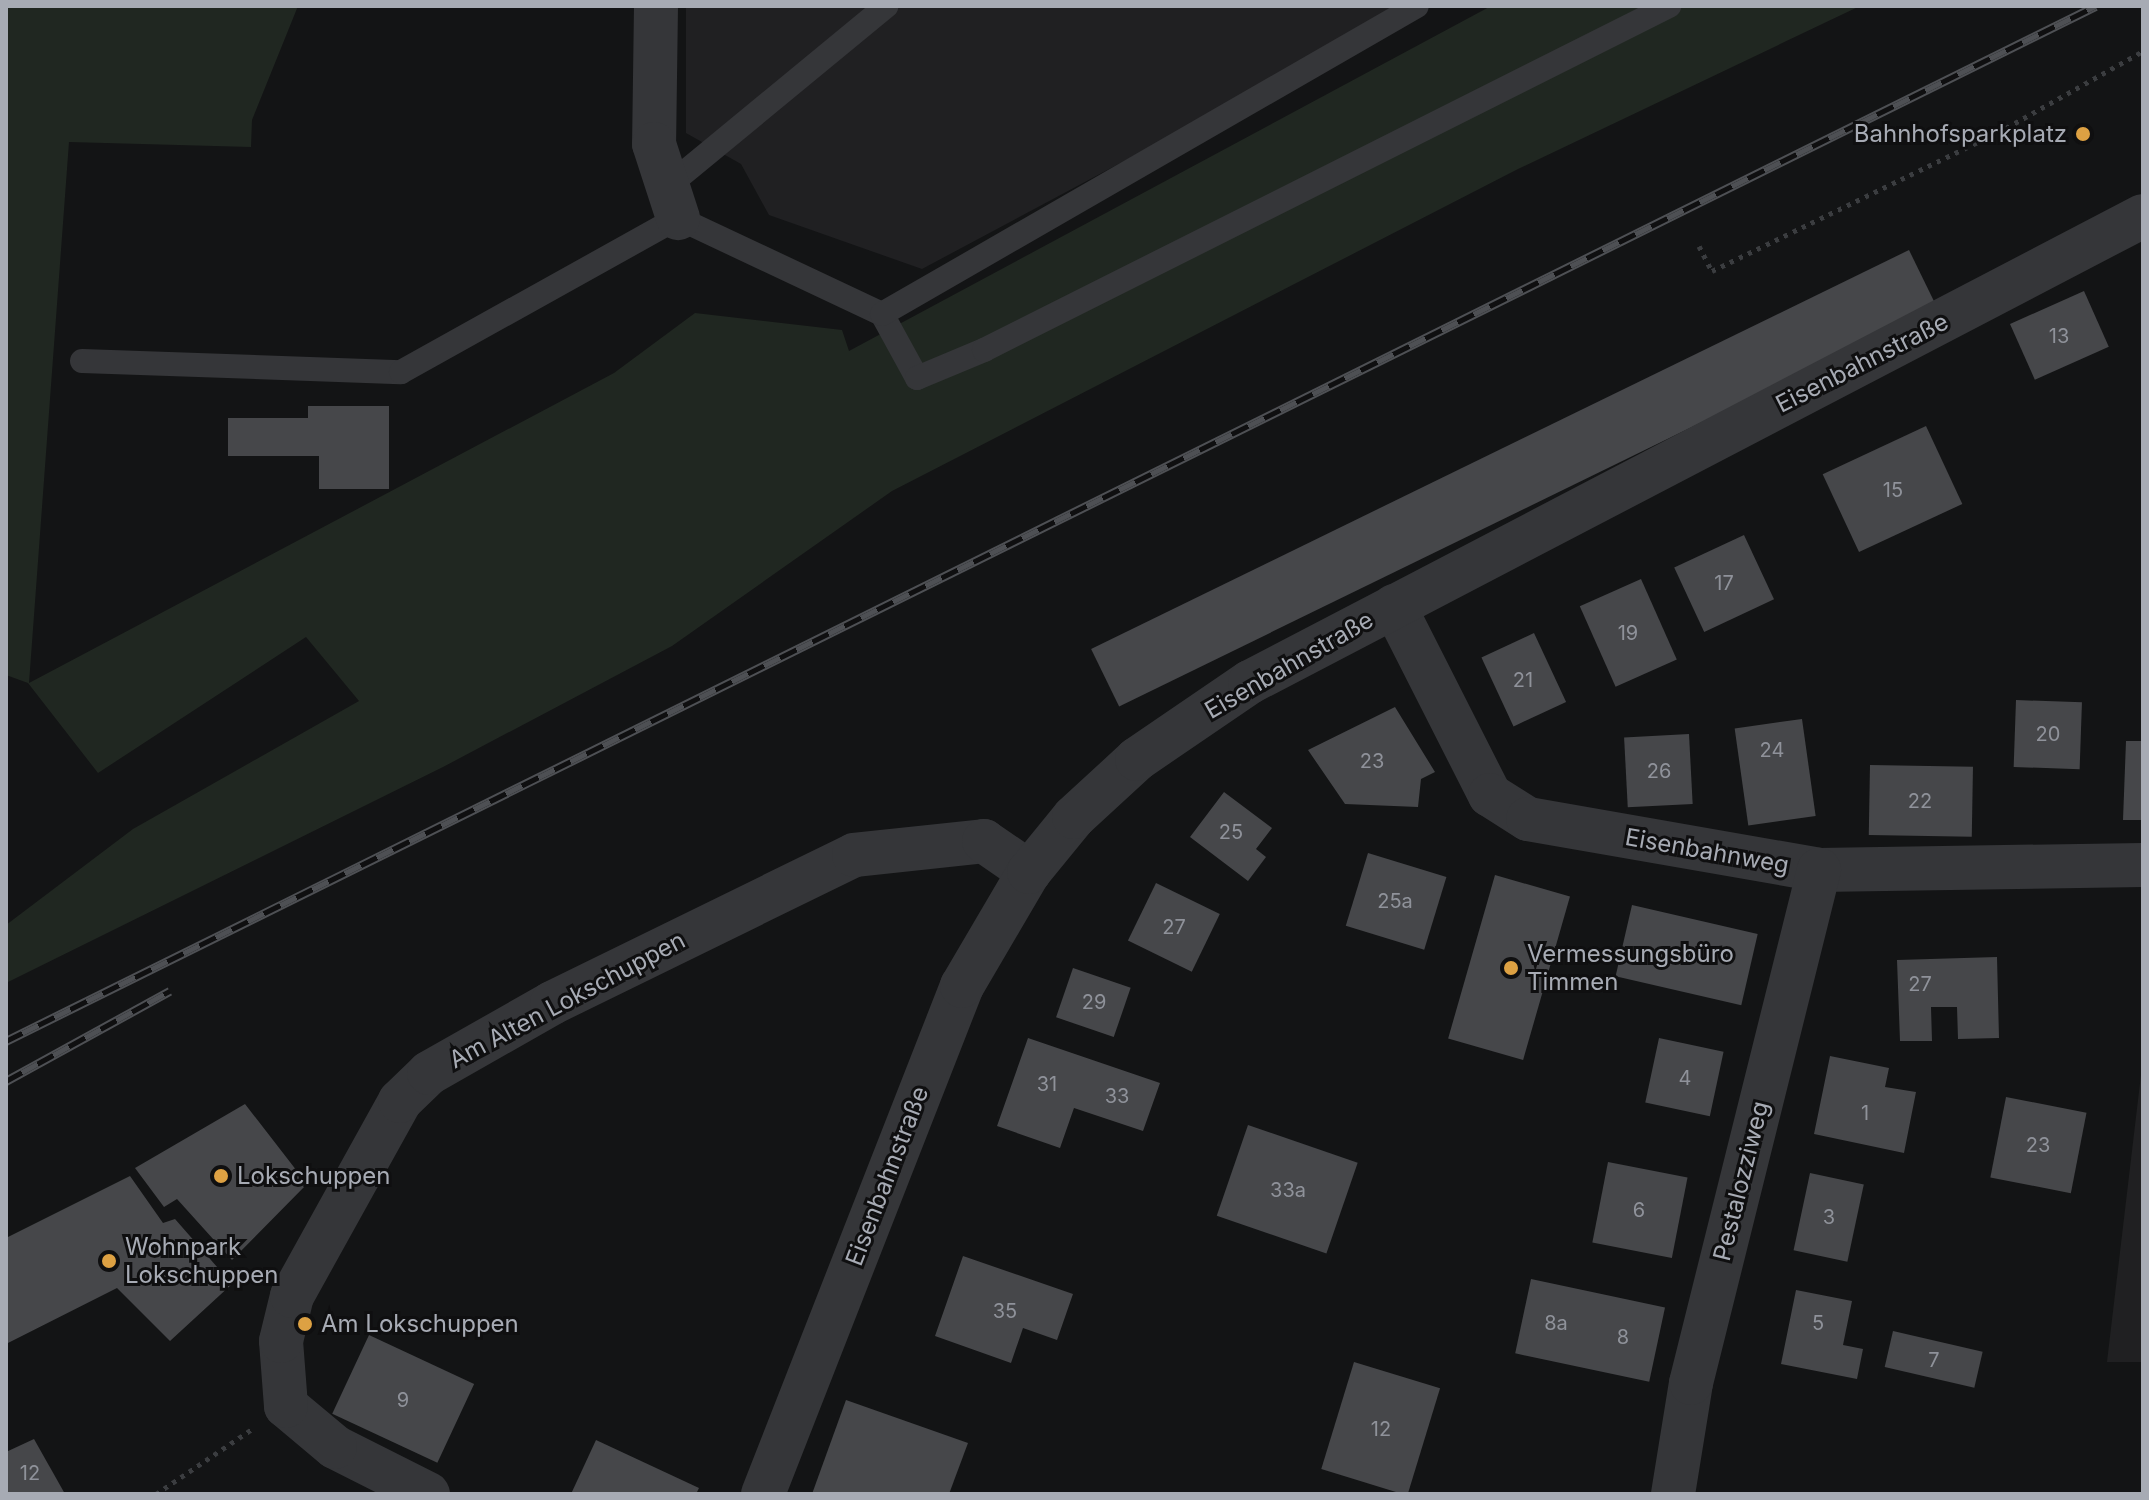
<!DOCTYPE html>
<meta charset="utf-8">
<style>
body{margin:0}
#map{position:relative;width:2149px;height:1500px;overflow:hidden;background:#131415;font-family:Inter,sans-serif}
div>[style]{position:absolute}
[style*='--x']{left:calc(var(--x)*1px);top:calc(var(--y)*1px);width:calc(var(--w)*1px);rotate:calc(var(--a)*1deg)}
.built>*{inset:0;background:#202022}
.green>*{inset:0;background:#202721}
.building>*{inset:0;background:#46474a;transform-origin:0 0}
.path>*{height:5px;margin-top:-2.5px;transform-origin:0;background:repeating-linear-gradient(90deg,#3b3d40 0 4px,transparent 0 10px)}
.service>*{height:24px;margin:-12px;padding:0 12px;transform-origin:12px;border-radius:12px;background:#353639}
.minor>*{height:44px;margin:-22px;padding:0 22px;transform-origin:22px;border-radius:22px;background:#353639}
.rail>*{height:9px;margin-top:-4.5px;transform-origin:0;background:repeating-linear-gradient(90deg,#0f0f10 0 18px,#4e5054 0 36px);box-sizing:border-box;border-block:2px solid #4e5054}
.dots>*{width:22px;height:22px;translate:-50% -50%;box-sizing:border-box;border:4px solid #0f0f10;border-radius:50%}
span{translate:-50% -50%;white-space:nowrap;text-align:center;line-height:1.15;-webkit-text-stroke:6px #0f0f10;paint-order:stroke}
.number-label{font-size:20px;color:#8f929a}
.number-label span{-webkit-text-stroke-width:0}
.poi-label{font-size:24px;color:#a7abb4}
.right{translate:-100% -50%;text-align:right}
.left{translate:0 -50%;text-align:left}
.street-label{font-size:24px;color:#a7abb4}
.frame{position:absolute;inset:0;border:8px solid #a7abb4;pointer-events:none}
</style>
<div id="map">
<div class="built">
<i style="clip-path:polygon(686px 6px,1414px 6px,922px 269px,769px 215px,741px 164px,686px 133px)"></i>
<i style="clip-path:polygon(2143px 1058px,2143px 1362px,2107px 1362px)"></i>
</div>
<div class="green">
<i style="clip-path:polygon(6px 6px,298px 6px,252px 120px,251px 147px,69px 142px,29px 683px,614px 373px,695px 313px,842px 330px,849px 351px,1491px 6px,1860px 6px,1518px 169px,892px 491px,672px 646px,443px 767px,6px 983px,6px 925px,133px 829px,359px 701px,306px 637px,98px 773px,28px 683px,6px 675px)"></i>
</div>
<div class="building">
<i style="left:1909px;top:250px;width:64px;height:910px;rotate:64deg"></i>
<i style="left:2084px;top:291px;width:61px;height:81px;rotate:66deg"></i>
<i style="clip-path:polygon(308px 406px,389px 406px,389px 489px,319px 489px,319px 456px,228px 456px,228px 418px,308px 418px)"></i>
<i style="left:1926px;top:426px;width:86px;height:114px;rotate:65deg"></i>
<i style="left:1744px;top:535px;width:71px;height:77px;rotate:65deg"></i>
<i style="left:1641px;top:579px;width:88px;height:67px;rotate:66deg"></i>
<i style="left:1534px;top:633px;width:76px;height:58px;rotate:65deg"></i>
<i style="left:2016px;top:700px;width:66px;height:67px;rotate:2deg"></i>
<i style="clip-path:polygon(1395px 707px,1435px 772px,1421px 779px,1418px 807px,1345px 804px,1308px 750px)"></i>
<i style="left:1802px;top:719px;width:98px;height:68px;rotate:82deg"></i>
<i style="left:1689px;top:734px;width:70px;height:65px;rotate:87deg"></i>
<i style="clip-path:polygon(2126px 741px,2143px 741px,2143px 820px,2123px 820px)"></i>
<i style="left:1870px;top:765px;width:103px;height:70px;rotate:1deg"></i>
<i style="clip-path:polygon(1224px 792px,1272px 828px,1256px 849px,1266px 857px,1248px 881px,1190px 837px)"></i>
<i style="left:1368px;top:853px;width:82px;height:76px;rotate:17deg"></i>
<i style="left:1495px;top:875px;width:78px;height:170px;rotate:16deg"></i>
<i style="left:1156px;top:883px;width:71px;height:64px;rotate:26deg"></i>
<i style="left:1632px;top:905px;width:129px;height:73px;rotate:13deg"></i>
<i style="clip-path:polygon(1997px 957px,1999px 1038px,1958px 1039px,1957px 1007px,1931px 1007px,1932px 1041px,1900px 1041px,1897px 960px)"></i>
<i style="left:1073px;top:968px;width:61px;height:52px;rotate:19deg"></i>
<i style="clip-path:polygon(1028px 1038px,1160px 1083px,1143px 1131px,1074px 1108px,1060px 1148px,997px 1126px)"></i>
<i style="left:1659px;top:1038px;width:66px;height:66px;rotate:12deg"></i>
<i style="clip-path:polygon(1830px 1056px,1889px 1068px,1885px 1087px,1916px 1092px,1904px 1153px,1814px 1134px)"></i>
<i style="left:2006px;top:1097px;width:82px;height:82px;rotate:11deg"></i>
<i style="clip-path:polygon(245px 1104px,307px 1184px,232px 1260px,177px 1199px,164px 1207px,135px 1168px)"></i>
<i style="left:1248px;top:1125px;width:116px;height:96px;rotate:19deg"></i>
<i style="left:1608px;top:1162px;width:81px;height:82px;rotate:11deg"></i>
<i style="left:1810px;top:1173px;width:55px;height:79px;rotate:12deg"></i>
<i style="clip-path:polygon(130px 1176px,163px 1223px,175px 1219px,232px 1284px,170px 1341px,117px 1288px,6px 1344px,6px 1238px)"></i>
<i style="clip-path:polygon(963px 1256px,1073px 1294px,1057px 1340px,1023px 1328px,1011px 1363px,935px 1336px)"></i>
<i style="left:1531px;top:1279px;width:137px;height:76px;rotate:12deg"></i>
<i style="clip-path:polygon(1796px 1290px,1852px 1301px,1843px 1345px,1863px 1349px,1857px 1379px,1781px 1364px)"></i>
<i style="left:1893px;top:1331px;width:92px;height:37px;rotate:13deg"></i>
<i style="left:369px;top:1335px;width:116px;height:87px;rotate:25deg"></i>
<i style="left:1354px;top:1362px;width:90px;height:112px;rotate:17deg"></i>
<i style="clip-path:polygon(846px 1400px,968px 1443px,949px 1494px,812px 1494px)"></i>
<i style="clip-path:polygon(34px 1439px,65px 1494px,6px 1494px,6px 1452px)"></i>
<i style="clip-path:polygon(596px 1440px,699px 1488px,696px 1494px,571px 1494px)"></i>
</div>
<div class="path">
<i style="--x:1699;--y:246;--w:28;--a:63"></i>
<i style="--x:1712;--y:271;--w:327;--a:-25.9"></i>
<i style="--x:2006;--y:128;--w:157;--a:-29.3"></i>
<i style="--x:156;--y:1494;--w:116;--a:-34.1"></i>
</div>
<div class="service">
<i style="--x:668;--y:186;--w:283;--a:-39.5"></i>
<i style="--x:882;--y:314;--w:73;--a:61.3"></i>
<i style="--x:917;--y:378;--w:73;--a:-22.7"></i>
<i style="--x:984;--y:350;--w:767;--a:-26.67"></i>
<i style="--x:82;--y:361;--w:319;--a:2"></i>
<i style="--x:401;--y:372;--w:317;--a:-29.1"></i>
<i style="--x:678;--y:218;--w:225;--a:25.2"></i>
<i style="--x:882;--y:314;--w:617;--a:-29.93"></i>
</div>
<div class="minor">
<i style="--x:656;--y:6;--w:138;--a:90.8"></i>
<i style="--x:654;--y:144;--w:78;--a:72"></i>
<i style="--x:1394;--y:606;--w:212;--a:63.1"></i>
<i style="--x:1490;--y:795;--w:45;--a:32.3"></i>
<i style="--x:1528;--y:819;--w:295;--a:9.9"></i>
<i style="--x:1819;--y:870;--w:324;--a:-0.9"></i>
<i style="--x:428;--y:1494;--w:104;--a:-153.2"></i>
<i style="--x:335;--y:1447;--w:64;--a:-140.1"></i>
<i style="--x:286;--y:1406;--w:65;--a:-94.4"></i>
<i style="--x:281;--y:1341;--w:46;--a:-76.3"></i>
<i style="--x:292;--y:1296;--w:223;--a:-61"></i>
<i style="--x:400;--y:1101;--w:40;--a:-44"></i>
<i style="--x:429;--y:1073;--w:142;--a:-29.6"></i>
<i style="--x:552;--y:1003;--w:336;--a:-26.1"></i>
<i style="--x:854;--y:855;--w:131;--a:-6.1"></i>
<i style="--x:984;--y:841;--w:55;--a:34.6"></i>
<i style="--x:763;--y:1494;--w:546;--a:-68.61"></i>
<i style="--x:962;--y:986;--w:132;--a:-59.6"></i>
<i style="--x:1029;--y:872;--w:71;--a:-50.7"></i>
<i style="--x:1074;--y:817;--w:86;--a:-42.6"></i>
<i style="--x:1137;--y:759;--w:137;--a:-34.3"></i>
<i style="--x:1250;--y:682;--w:1007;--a:-27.56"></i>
<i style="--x:1673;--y:1494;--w:112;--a:-80.8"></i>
<i style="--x:1691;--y:1383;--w:529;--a:-75.99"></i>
</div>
<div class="rail">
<i style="--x:6;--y:1041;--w:2332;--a:-26.35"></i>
<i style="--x:6;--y:1081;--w:187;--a:-28.8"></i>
</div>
<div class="dots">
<i style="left:2083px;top:134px;background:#dda143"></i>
<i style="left:1511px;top:968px;background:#dda143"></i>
<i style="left:221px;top:1176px;background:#dda143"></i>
<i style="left:109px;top:1261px;background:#dda143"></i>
<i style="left:305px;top:1324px;background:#dda143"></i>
</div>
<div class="number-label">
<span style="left:2059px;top:336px">13</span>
<span style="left:1893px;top:490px">15</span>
<span style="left:1724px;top:583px">17</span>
<span style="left:1628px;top:633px">19</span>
<span style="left:1523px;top:680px">21</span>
<span style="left:2048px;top:734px">20</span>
<span style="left:1772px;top:750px">24</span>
<span style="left:1372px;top:761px">23</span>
<span style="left:1659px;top:771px">26</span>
<span style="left:1920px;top:801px">22</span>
<span style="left:1231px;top:832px">25</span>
<span style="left:1395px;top:901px">25a</span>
<span style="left:1174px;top:927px">27</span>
<span style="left:1920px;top:984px">27</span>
<span style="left:1094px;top:1002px">29</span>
<span style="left:1685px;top:1078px">4</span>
<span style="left:1047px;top:1084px">31</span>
<span style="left:1117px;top:1096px">33</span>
<span style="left:1865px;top:1113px">1</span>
<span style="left:2038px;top:1145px">23</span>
<span style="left:1288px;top:1190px">33a</span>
<span style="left:1639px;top:1210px">6</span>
<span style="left:1829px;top:1217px">3</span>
<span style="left:1005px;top:1311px">35</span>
<span style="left:1556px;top:1323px">8a</span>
<span style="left:1818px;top:1323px">5</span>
<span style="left:1623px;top:1337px">8</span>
<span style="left:1934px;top:1360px">7</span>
<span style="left:403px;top:1400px">9</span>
<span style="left:1381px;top:1429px">12</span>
<span style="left:30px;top:1473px">12</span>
</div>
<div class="poi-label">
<span class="right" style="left:2067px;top:134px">Bahnhofsparkplatz</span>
<span class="left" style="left:1527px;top:968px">Vermessungsbüro<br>Timmen</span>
<span class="left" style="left:237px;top:1176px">Lokschuppen</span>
<span class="left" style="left:125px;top:1261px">Wohnpark<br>Lokschuppen</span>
<span class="left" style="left:321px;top:1324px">Am Lokschuppen</span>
</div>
<div class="street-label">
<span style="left:1862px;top:363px;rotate:-27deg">Eisenbahnstraße</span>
<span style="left:1289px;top:665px;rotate:-30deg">Eisenbahnstraße</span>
<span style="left:1707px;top:851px;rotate:10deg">Eisenbahnweg</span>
<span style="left:567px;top:1000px;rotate:-28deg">Am Alten Lokschuppen</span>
<span style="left:887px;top:1176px;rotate:-69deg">Eisenbahnstraße</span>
<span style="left:1741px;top:1181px;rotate:-76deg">Pestalozziweg</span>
</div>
<div class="frame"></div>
</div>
